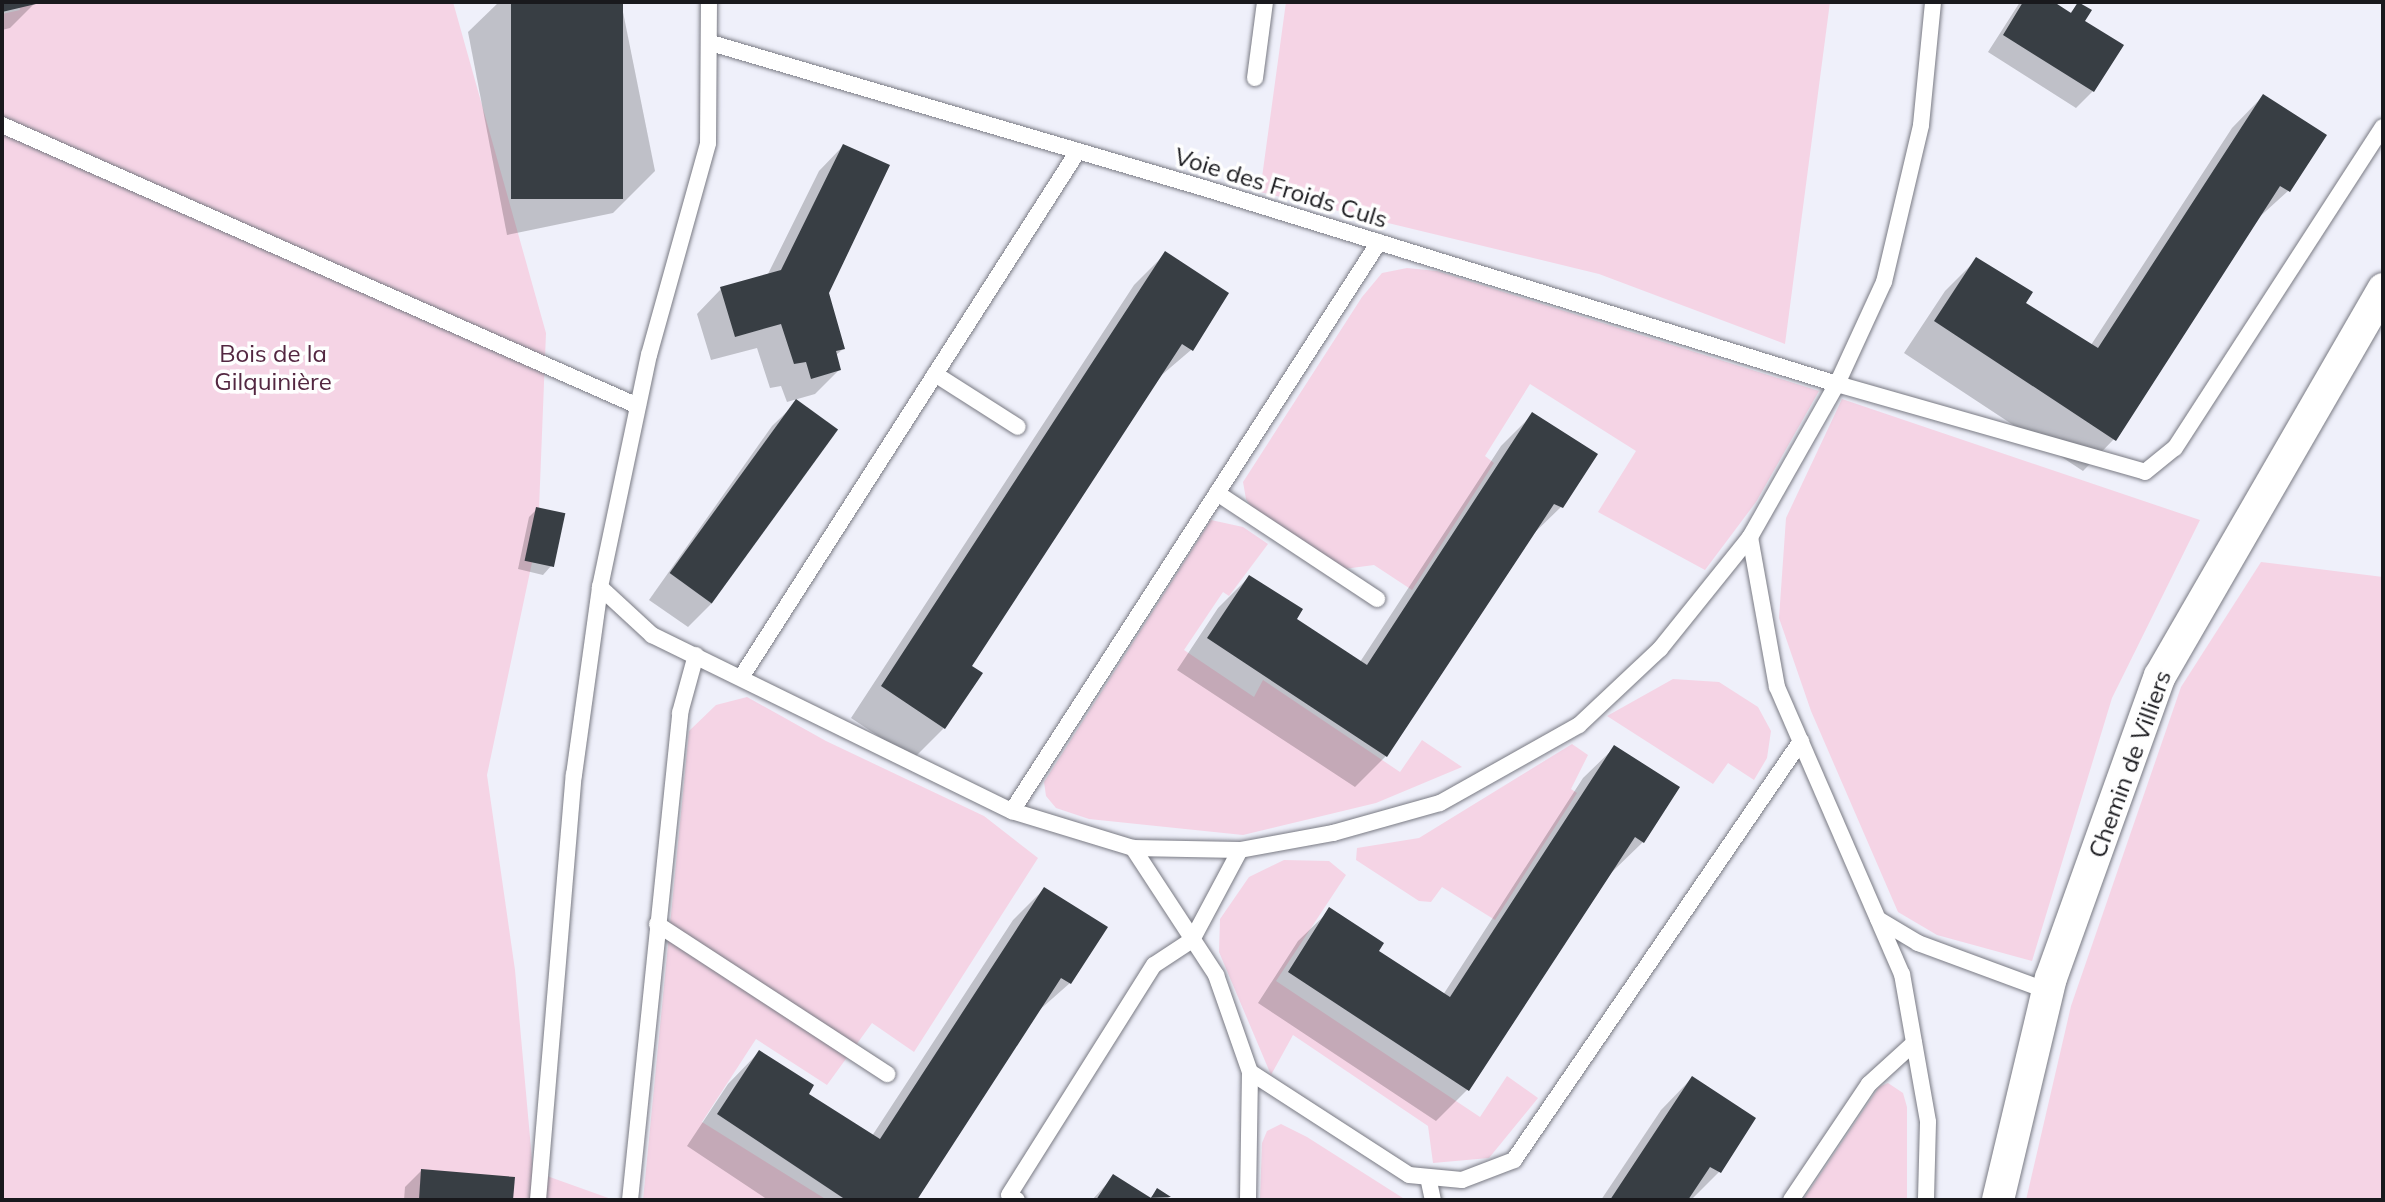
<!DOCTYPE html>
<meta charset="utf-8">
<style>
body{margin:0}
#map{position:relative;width:2385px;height:1202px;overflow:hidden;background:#eff0fa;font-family:Mulish,sans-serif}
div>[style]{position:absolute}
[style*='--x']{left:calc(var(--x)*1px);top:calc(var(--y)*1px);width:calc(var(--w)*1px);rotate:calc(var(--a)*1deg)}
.green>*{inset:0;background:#f5d4e5}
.shadow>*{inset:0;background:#0003}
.building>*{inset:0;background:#383e44;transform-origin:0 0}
.roads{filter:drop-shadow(0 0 2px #797a83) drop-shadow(0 0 2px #797a83)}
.service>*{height:16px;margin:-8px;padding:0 8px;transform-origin:8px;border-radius:8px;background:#fff}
.minor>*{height:32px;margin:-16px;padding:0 16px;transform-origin:16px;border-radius:16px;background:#fff}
span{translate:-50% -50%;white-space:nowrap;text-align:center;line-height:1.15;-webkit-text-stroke:7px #fefefe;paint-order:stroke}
.street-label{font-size:24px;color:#19191d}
.park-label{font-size:24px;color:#532741}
.frame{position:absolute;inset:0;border:4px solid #19191d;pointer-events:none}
</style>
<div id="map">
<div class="green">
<i style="clip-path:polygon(18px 2px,453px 2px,546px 333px,538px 534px,487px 775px,515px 970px,533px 1171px,614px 1200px,2px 1200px,2px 14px,20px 10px)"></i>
<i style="clip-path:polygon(1286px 2px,1830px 2px,1785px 344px,1599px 274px,1260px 192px)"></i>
<i style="clip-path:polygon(1407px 268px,1437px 271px,1819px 391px,1756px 502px,1705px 570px,1598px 512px,1636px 451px,1530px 384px,1485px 456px,1494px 463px,1412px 590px,1374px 565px,1344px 569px,1255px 512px,1246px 499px,1243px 482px,1362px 297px,1382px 273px)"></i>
<i style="clip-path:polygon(1842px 399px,2200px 520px,2112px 698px,2032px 961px,1937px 935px,1898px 912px,1811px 711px,1779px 618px,1786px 518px)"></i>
<i style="clip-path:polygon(1211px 520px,1243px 527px,1268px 544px,1229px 596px,1223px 592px,1184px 650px,1254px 697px,1263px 680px,1400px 772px,1422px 740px,1462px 767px,1376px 803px,1243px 835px,1089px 819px,1056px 808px,1046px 796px,1044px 782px)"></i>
<i style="clip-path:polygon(2261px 562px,2383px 577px,2383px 1200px,2026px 1200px,2071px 1006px,2181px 687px)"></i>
<i style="clip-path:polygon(1673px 679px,1719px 682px,1758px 707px,1771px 731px,1767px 758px,1754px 780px,1728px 763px,1713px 784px,1607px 716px)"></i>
<i style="clip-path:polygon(747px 697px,826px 741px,984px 816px,1038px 858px,914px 1052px,872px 1023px,827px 1085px,756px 1039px,702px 1122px,827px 1200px,643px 1200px,689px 731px,716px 705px)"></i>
<i style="clip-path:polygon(1572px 744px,1588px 755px,1571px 789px,1577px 793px,1495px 920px,1442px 887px,1431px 902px,1419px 901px,1356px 860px,1357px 848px,1419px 838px)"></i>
<i style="clip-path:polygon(1284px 860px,1329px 861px,1346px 875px,1276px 981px,1480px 1117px,1507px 1076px,1538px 1098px,1489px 1158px,1433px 1163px,1428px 1126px,1293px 1035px,1271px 1075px,1219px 952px,1220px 919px,1249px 877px)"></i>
<i style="clip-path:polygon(1888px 1083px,1903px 1093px,1907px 1107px,1907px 1200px,1803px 1200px,1879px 1087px)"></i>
<i style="clip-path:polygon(1281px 1124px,1307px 1137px,1406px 1200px,1260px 1200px,1262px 1143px,1267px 1131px)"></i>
</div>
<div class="shadow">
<i style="clip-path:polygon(2px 2px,34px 2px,34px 4px,10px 28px,2px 30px)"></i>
<i style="clip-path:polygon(499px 2px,621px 2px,655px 171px,613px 213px,507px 235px,468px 32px)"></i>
<i style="clip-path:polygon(2020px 2px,2051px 2px,2069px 14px,2079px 4px,2093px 91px,2076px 108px,1988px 52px)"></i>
<i style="clip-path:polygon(2263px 96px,2324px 136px,2288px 191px,2255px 221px,2114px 439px,2083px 471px,1904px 353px,1945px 291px,1976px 260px,2024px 303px,2091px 345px,2232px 128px)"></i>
<i style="clip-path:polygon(843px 146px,827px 292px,843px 349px,835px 356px,839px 370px,815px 394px,787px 402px,781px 386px,770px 388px,757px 348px,711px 360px,697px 314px,721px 289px,767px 276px,819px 171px)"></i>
<i style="clip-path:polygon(1165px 254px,1191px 350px,1157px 379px,970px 667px,944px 728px,913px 759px,851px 718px,1134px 285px)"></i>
<i style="clip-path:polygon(797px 402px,835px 429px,712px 603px,688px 627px,649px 600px,772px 426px)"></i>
<i style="clip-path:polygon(1532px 415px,1561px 507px,1529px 538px,1386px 756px,1355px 787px,1177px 670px,1218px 608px,1249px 577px,1295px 620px,1360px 662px,1501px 446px)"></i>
<i style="clip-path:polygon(537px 509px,551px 566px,543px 575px,518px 569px,529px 517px)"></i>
<i style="clip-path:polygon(1615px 747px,1643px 842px,1611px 873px,1467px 1090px,1436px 1121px,1258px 1003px,1298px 941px,1330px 910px,1377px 951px,1443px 995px,1583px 778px)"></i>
<i style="clip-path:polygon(1044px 889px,1070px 983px,1036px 1013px,915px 1200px,768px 1200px,687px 1146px,728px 1084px,759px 1052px,806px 1095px,872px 1136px,1013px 920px)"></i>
<i style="clip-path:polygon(1692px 1078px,1719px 1172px,1691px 1200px,1601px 1200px,1661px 1110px)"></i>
<i style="clip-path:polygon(422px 1170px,513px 1179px,511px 1200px,404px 1200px,405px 1187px)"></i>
<i style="clip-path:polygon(1113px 1177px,1149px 1199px,1157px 1191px,1169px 1197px,1167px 1200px,1092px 1200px)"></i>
</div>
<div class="building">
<i style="clip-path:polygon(2px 2px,36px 2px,36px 4px,2px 12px)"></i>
<i style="left:511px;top:2px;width:112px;height:197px"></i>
<i style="clip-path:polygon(2023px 2px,2054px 2px,2071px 13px,2078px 2px,2092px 10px,2085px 21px,2124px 45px,2094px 92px,2003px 35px)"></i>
<i style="clip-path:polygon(2263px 94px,2327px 135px,2290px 192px,2280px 186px,2116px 441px,1934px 321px,1976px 257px,2033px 292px,2026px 303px,2098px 348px)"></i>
<i style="clip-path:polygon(843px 144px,890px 165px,829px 293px,845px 349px,836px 351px,841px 370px,811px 379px,806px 362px,794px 364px,781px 324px,735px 337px,720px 287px,781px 270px)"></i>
<i style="clip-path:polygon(1165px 251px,1229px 293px,1193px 351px,1182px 344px,972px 666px,983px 673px,945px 729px,881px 686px)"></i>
<i style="left:796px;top:399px;width:52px;height:215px;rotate:36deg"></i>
<i style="clip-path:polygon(1532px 412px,1598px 454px,1563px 508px,1554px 504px,1387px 757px,1207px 638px,1249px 575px,1303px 609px,1297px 619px,1367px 665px)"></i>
<i style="left:536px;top:507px;width:30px;height:55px;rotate:12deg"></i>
<i style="clip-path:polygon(1614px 745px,1680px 787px,1644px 843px,1635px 837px,1469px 1091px,1288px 972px,1329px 907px,1384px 943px,1379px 951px,1450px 997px)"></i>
<i style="clip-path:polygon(1044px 887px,1108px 927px,1071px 984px,1061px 978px,917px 1200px,846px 1200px,717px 1114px,759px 1050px,814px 1085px,809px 1094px,880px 1139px)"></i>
<i style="clip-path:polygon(1692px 1076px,1756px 1118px,1721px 1173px,1710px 1167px,1688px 1200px,1610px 1200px)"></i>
<i style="clip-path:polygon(421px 1169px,515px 1177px,513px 1200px,419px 1200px)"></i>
<i style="clip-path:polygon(1113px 1174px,1151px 1198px,1157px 1188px,1171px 1197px,1096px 1200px)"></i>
</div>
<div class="roads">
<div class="service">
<i style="--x:711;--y:43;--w:517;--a:16.4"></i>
<i style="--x:1207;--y:189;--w:659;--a:17.2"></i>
<i style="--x:1837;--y:384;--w:320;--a:15.9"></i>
<i style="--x:2145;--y:472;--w:38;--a:-39"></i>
<i style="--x:2175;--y:448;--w:382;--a:-57.1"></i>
<i style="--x:1255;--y:78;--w:77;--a:-82.5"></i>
<i style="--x:2;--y:125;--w:695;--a:23.84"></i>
<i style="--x:935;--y:374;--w:98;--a:32.6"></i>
<i style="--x:1217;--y:493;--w:192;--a:33.5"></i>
<i style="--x:1750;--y:537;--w:152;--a:79.8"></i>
<i style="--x:1777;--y:687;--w:313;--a:66.5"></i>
<i style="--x:1902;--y:974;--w:150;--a:80"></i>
<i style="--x:1928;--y:1122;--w:78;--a:91.5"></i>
<i style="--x:600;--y:587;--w:71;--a:42.7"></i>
<i style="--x:652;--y:635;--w:401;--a:26.1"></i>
<i style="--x:1012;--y:811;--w:127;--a:17"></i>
<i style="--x:1133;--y:848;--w:107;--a:1.1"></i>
<i style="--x:1240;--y:850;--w:95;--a:-10.4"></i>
<i style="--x:1333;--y:833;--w:111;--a:-15.7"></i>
<i style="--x:1440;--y:803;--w:159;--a:-29.3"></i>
<i style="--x:1579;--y:725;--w:111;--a:-43.2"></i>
<i style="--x:1660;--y:649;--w:144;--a:-51.2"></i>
<i style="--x:1750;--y:537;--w:176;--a:-60.4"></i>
<i style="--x:1837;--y:384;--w:112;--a:-65.3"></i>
<i style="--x:1884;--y:282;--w:161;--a:-76.7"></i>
<i style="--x:1921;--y:125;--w:124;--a:-84.4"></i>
<i style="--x:742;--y:676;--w:623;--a:-57.38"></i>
<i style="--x:1012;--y:811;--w:677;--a:-57.18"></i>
<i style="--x:1133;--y:848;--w:152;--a:56.8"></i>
<i style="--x:1216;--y:975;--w:103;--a:70.7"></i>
<i style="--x:1250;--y:1072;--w:128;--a:90.9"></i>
<i style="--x:1878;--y:919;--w:47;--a:31"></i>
<i style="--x:1918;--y:943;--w:139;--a:20.3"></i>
<i style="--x:657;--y:924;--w:275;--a:33.1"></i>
<i style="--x:1250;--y:1072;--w:189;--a:32.9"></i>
<i style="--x:1409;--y:1175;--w:53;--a:5.4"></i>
<i style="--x:1462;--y:1180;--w:56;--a:-21"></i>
<i style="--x:1514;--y:1160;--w:508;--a:-55.59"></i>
<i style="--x:1428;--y:1177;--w:24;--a:78"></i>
<i style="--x:538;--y:1200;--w:427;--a:-85.2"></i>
<i style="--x:574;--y:775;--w:190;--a:-82.1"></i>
<i style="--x:600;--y:587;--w:237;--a:-78.1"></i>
<i style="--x:649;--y:355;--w:220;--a:-74.4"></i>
<i style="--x:708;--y:143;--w:141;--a:-89.6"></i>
<i style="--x:630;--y:1200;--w:490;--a:-84.1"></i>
<i style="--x:680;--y:713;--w:60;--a:-74.6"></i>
<i style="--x:1017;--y:1200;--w:9;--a:-148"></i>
<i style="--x:1009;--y:1195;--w:272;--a:-57.8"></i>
<i style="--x:1154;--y:965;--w:45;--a:-33.3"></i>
<i style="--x:1192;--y:940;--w:102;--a:-61.9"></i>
<i style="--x:1791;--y:1200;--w:140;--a:-56.1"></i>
<i style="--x:1869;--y:1084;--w:61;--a:-42.3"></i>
</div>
<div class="minor">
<i style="--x:1998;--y:1200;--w:228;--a:-76.6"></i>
<i style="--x:2051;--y:978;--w:321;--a:-70.2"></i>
<i style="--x:2160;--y:676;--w:447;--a:-60"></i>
</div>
</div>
<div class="street-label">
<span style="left:1281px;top:188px;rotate:17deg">Voie des Froids Culs</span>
<span style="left:2130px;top:764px;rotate:-70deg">Chemin de Villiers</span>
</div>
<div class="park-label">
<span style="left:273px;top:368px">Bois de la<br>Gilquinière</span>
</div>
<div class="frame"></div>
</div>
